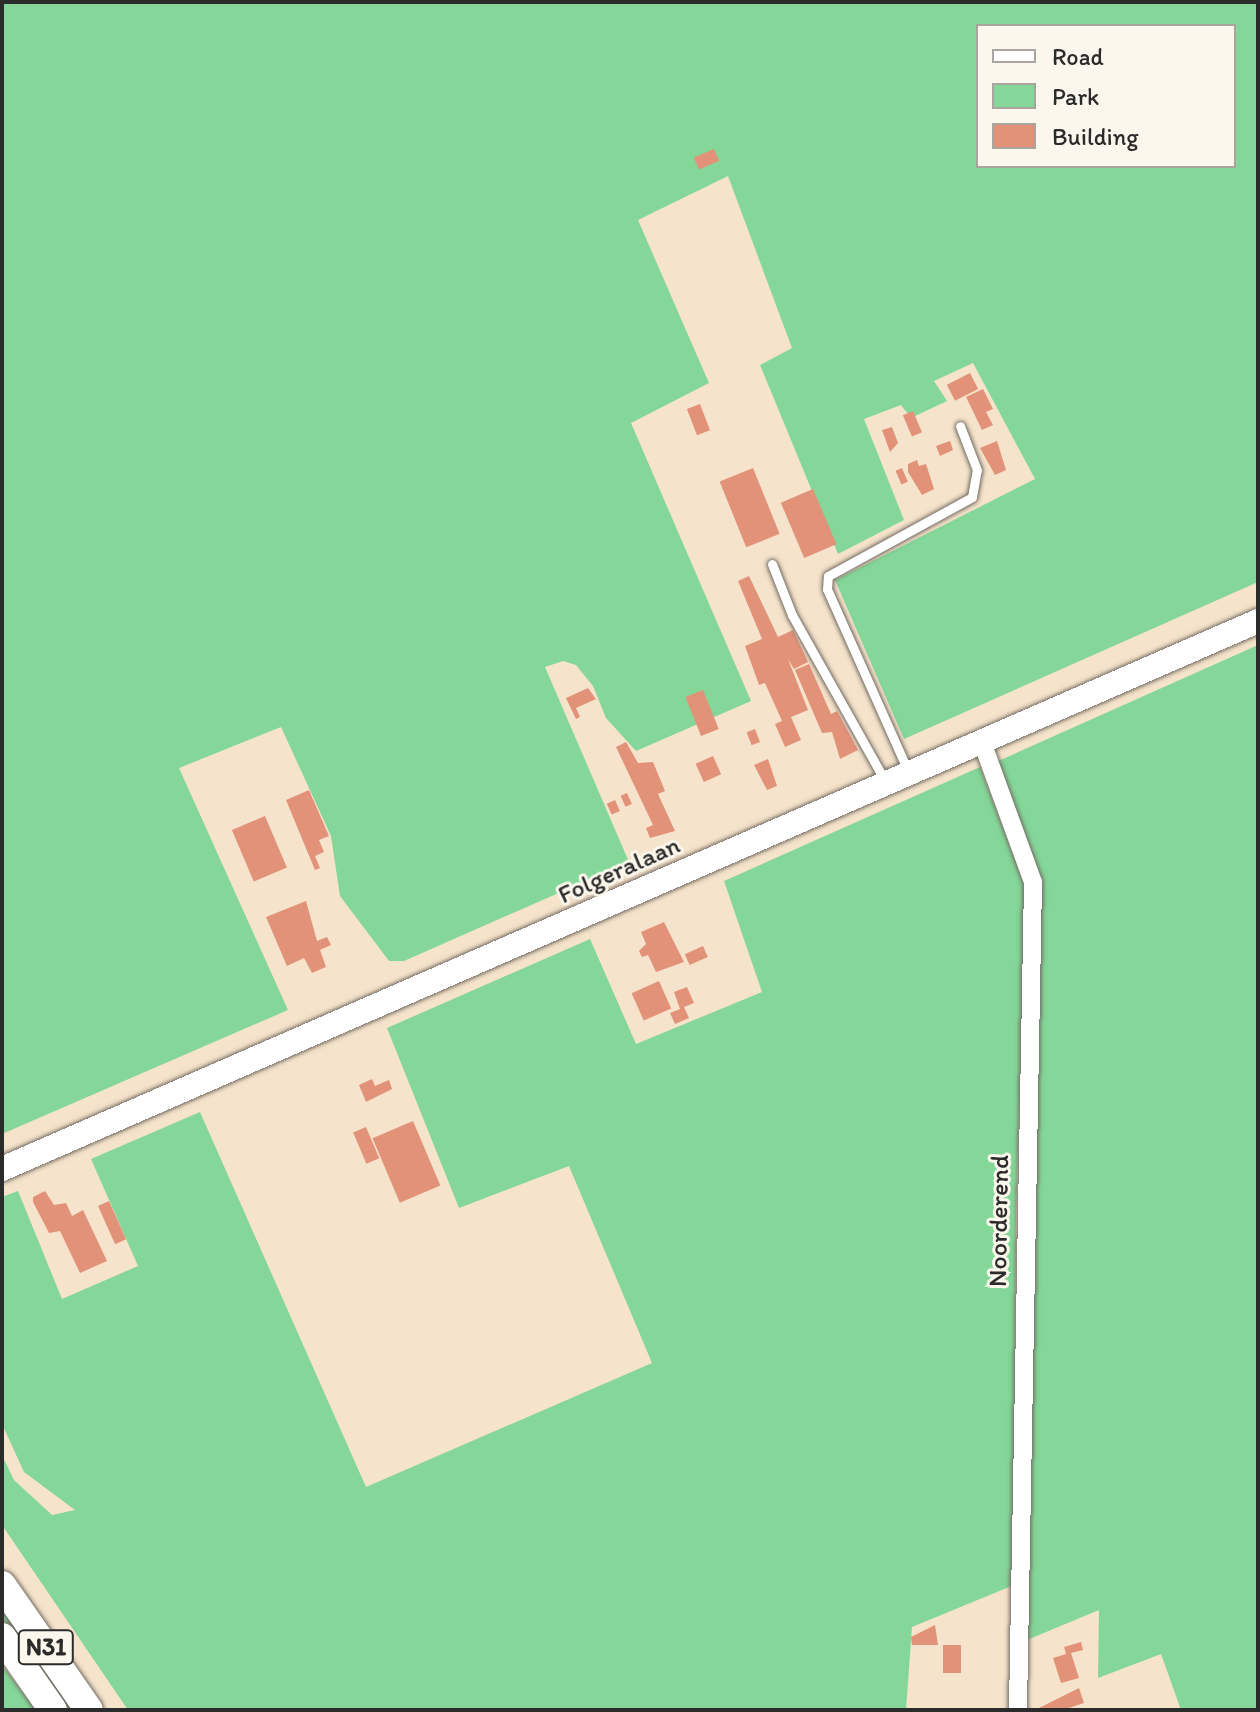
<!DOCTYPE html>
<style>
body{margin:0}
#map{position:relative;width:1260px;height:1712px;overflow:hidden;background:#f6e3cb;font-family:Itim,sans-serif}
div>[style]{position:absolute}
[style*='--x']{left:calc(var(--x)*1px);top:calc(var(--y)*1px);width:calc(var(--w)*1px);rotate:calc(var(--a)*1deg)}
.green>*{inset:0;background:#84d798}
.building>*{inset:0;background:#e3927a;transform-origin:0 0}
.roads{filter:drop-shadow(0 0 2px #726b63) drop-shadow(0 0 2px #726b63)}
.service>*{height:9px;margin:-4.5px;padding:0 4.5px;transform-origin:4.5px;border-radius:4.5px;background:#fff}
.minor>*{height:18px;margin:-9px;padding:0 9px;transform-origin:9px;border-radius:9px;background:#fff}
.secondary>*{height:24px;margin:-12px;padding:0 12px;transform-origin:12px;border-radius:12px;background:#fff}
.trunk>*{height:28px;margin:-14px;padding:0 14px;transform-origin:14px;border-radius:14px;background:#fff}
span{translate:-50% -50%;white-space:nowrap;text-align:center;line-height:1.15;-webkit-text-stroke:6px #fbf7ec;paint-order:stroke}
.shield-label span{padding:2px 6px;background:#fbf7ec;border:2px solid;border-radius:6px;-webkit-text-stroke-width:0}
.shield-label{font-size:24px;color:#2b2b2b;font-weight:700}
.street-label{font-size:26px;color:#2b2b2b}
.frame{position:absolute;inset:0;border:4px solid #2b2b2b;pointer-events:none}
.legend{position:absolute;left:976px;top:24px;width:260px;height:144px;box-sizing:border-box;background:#fbf7ec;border:2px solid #a8a59f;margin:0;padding:10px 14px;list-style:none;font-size:24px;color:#2b2b2b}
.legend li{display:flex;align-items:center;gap:16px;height:40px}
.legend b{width:40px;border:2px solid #a8a59f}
</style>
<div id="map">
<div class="green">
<i style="clip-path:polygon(evenodd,2px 2px,1258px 2px,1258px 582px,904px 739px,835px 580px,1035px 479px,973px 363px,934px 381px,947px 401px,911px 418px,901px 405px,864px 419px,904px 520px,838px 554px,760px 365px,792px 348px,728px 176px,638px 220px,709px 383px,631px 423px,751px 701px,636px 751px,606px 718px,593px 686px,576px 665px,563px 661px,545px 667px,629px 862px,404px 961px,389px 961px,340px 896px,331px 836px,281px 727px,179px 768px,288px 1010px,2px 1134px,2px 2px,978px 26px,1234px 26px,1234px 166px,978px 166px,978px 26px)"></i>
<i style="clip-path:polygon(1258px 645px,1258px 1710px,1181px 1710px,1161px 1654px,1098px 1678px,1099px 1610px,1027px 1640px,1039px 875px,996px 762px)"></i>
<i style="clip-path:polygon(980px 767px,1027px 891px,1016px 1209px,1014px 1585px,912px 1627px,906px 1710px,128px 1710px,2px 1525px,2px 1455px,14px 1480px,52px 1515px,75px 1510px,24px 1472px,2px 1424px,2px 1197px,18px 1191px,62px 1299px,138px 1266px,91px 1159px,200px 1112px,366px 1487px,652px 1363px,569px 1166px,459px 1208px,387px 1028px,590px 939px,636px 1044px,762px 992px,724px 881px)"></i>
<i style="clip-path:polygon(2px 1599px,82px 1710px,65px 1710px,2px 1618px)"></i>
<i style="clip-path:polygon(2px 1665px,36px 1710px,2px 1710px)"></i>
</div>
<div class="building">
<i style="left:714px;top:149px;width:13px;height:22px;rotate:67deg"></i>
<i style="left:970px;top:373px;width:18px;height:26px;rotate:63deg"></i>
<i style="clip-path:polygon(983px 389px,993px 409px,986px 412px,993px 425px,982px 430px,966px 397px)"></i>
<i style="left:700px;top:404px;width:28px;height:14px;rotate:69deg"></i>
<i style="left:913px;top:411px;width:23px;height:11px;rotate:67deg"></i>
<i style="clip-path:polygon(892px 427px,898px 443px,890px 452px,882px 430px)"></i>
<i style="clip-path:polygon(950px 441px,953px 450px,940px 456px,936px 446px)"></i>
<i style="clip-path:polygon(997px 441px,1006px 470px,995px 475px,980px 448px)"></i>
<i style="clip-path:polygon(917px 460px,919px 466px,926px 464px,934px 489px,922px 495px,908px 472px,908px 464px)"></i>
<i style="left:753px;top:468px;width:71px;height:36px;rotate:68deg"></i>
<i style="left:902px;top:468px;width:15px;height:7px;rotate:67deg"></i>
<i style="left:813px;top:489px;width:60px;height:35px;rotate:67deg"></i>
<i style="clip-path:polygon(749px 576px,778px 637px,793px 630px,808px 662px,794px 669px,788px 659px,808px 710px,791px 717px,801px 740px,785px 747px,775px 724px,782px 721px,765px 683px,759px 685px,745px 646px,762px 639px,738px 581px)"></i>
<i style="clip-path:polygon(809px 664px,831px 714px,837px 711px,858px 750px,840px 759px,832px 732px,822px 733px,795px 670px)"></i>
<i style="clip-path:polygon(588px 688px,596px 699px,576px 708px,580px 717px,576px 719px,566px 698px)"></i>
<i style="left:703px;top:690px;width:42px;height:19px;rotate:68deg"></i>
<i style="left:755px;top:729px;width:14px;height:9px;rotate:69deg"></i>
<i style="clip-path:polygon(626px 742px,638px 763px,653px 762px,665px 791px,658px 794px,675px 831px,650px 838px,646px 828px,653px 825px,616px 747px)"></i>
<i style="left:713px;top:756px;width:20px;height:19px;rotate:66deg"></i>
<i style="clip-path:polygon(768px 759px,777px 786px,767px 790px,754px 765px)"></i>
<i style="clip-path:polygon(309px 790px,329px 836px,319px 840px,324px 852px,315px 856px,320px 868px,315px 870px,286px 800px)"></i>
<i style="left:627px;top:793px;width:12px;height:7px;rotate:66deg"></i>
<i style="left:615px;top:800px;width:12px;height:9px;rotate:66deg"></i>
<i style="left:265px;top:816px;width:56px;height:36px;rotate:67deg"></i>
<i style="clip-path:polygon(306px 901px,317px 941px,327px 937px,331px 945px,320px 950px,326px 967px,312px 973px,304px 958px,287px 966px,266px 917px)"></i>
<i style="clip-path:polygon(664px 922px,684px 962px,656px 972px,648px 955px,642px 957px,639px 951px,646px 944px,641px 932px)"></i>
<i style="left:703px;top:946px;width:12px;height:20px;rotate:66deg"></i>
<i style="left:659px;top:981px;width:30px;height:30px;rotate:66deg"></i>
<i style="clip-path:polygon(687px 987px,694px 1003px,684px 1007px,689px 1018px,675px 1024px,670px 1013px,680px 1009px,674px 992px)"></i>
<i style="clip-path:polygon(372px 1079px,375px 1086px,389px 1080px,392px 1089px,366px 1102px,359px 1085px)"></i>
<i style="left:413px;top:1121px;width:70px;height:44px;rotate:67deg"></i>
<i style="left:366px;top:1127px;width:34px;height:14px;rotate:67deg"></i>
<i style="clip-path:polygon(45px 1191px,54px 1205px,66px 1203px,72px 1216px,83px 1210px,107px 1261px,80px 1273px,60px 1231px,49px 1233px,33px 1202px,33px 1197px)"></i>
<i style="left:109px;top:1201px;width:42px;height:12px;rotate:66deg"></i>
<i style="clip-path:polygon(935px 1625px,938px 1645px,912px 1645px,911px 1637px)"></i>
<i style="clip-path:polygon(1081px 1642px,1083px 1650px,1071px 1653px,1079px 1678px,1061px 1683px,1053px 1658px,1066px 1654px,1064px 1647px)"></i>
<i style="left:943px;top:1645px;width:18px;height:28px"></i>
<i style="clip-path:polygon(1079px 1688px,1084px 1703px,1063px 1710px,1035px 1710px)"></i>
</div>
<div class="roads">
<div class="service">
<i style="--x:772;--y:564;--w:55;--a:68.6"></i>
<i style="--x:792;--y:615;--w:190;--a:60.7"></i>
<i style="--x:908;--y:771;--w:199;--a:-114"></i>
<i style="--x:827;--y:589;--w:13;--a:-86"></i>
<i style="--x:828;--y:576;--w:164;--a:-28.7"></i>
<i style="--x:972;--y:497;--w:27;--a:-80"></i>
<i style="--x:977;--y:470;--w:47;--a:-111.1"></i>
</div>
<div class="minor">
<i style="--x:982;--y:742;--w:149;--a:70"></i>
<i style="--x:1033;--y:882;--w:828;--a:91.04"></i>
</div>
<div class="secondary">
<i style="--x:2;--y:1169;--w:1370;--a:-23.57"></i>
</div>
<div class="trunk">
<i style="--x:2;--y:1585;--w:152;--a:55.2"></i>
<i style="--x:2;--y:1637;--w:89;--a:55.1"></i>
</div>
</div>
<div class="shield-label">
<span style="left:46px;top:1647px">N31</span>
</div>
<div class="street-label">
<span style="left:619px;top:870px;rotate:-24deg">Folgeralaan</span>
<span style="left:999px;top:1221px;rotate:-89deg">Noorderend</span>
</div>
<div class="frame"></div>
<ul class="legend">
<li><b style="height:10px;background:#fff"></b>Road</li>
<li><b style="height:22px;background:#84d798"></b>Park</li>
<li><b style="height:22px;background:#e3927a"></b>Building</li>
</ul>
</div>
